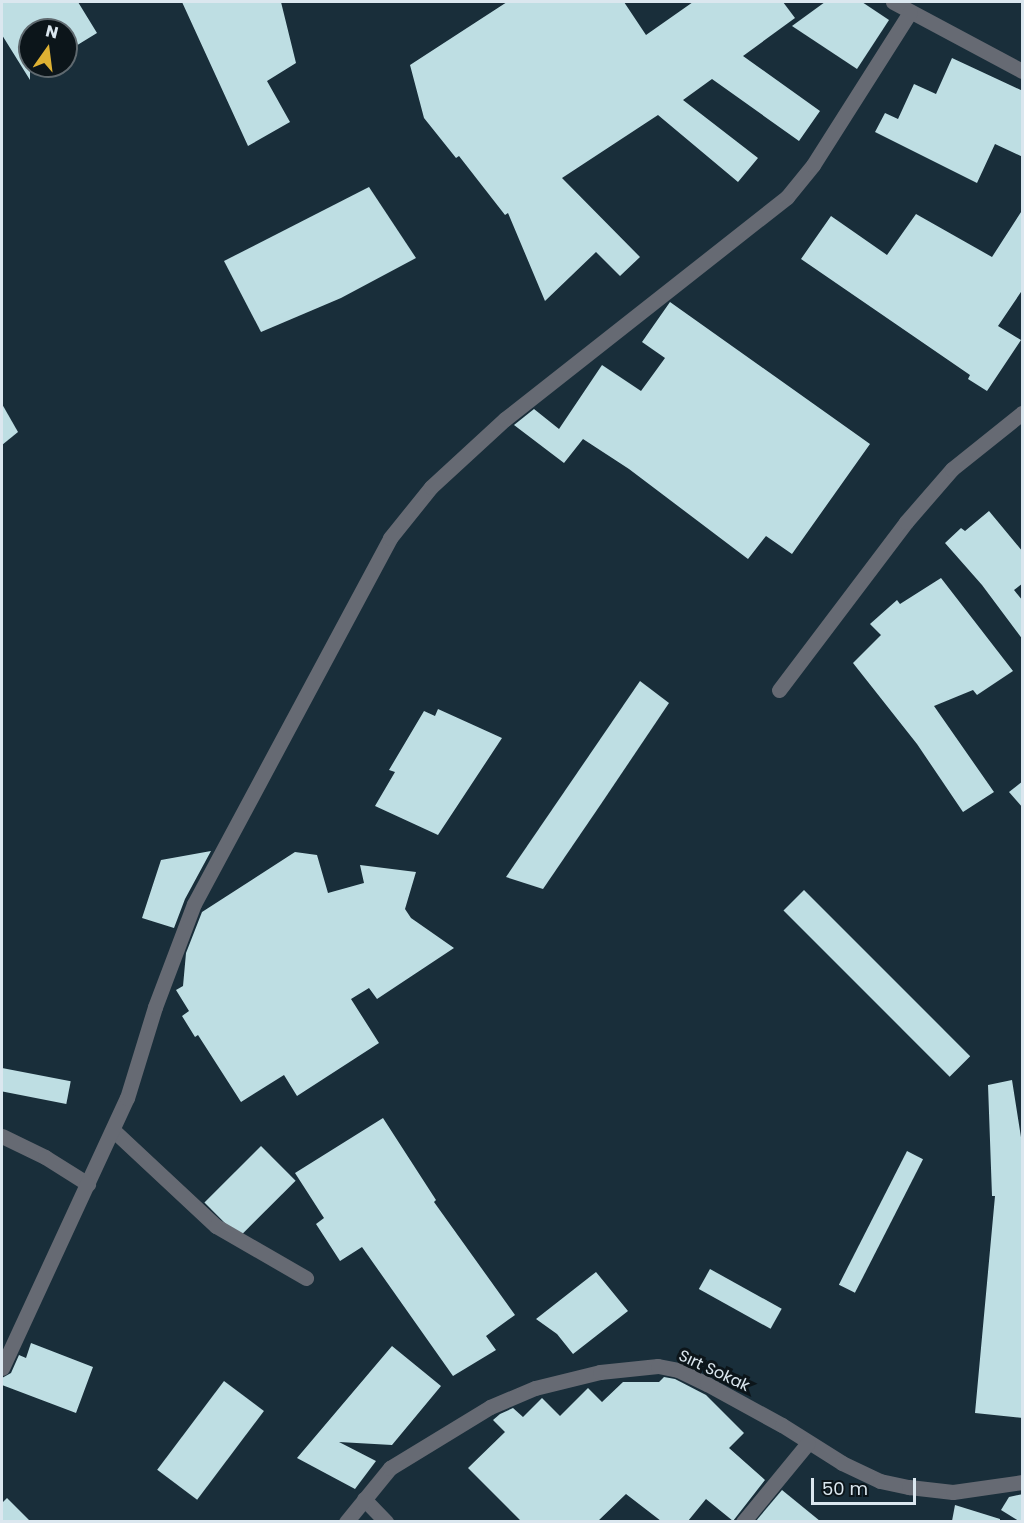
<!DOCTYPE html>
<meta charset="utf-8">
<style>
body{margin:0}
#map{position:relative;width:1024px;height:1523px;overflow:hidden;background:#192e3a;font-family:Poppins,sans-serif}
div>[style]{position:absolute}
[style*='--x']{left:calc(var(--x)*1px);top:calc(var(--y)*1px);width:calc(var(--w)*1px);rotate:calc(var(--a)*1deg)}
.building>*{inset:0;background:#bedee3;transform-origin:0 0}
.minor>*{height:15px;margin:-7.5px;padding:0 7.5px;transform-origin:7.5px;border-radius:7.5px;background:#666a73}
span{translate:-50% -50%;white-space:nowrap;text-align:center;line-height:1.15;-webkit-text-stroke:6px #0c151a;paint-order:stroke}
.street-label{font-size:16px;color:#dbe7ef}
.frame{position:absolute;inset:0;border:3px solid #dbe7ef;pointer-events:none}
.north{position:absolute;left:18px;top:18px;width:60px;height:60px;box-sizing:border-box;background:#0c151a;border:2px solid #5f696f;border-radius:50%;rotate:14deg;font-size:16px;font-weight:700;line-height:24px;text-align:center;color:#dbe7ef}
.north::after{content:'';display:block;margin:auto;width:21px;height:27px;background:#deb133;clip-path:polygon(50% 0,100% 100%,50% 72%,0 100%)}
.scale{position:absolute;left:811px;top:1478px;width:105px;height:27px;box-sizing:border-box;border:3px solid #dbe7ef;border-top:0;padding-left:8px;font-size:18px;line-height:21px;white-space:nowrap;color:#dbe7ef;-webkit-text-stroke:4px #0c151a;paint-order:stroke}
</style>
<div id="map">
<div class="building">
<i style="clip-path:polygon(2px 2px,78px 2px,97px 33px,66px 52px,66px 30px,30px 30px,30px 80px,2px 35px)"></i>
<i style="clip-path:polygon(182px 2px,281px 2px,296px 63px,267px 81px,290px 122px,248px 146px)"></i>
<i style="clip-path:polygon(507px 2px,624px 2px,646px 35px,693px 2px,783px 2px,795px 18px,743px 56px,820px 111px,799px 141px,712px 79px,683px 100px,758px 158px,738px 182px,658px 115px,562px 178px,640px 257px,620px 276px,596px 252px,545px 301px,508px 213px,505px 215px,459px 156px,456px 158px,424px 118px,410px 65px)"></i>
<i style="clip-path:polygon(825px 2px,862px 2px,889px 20px,857px 69px,792px 26px)"></i>
<i style="clip-path:polygon(952px 58px,1023px 91px,1023px 157px,995px 144px,977px 183px,875px 132px,885px 113px,898px 119px,914px 84px,936px 94px)"></i>
<i style="clip-path:polygon(369px 187px,416px 258px,341px 298px,261px 332px,224px 261px)"></i>
<i style="clip-path:polygon(1023px 209px,1023px 289px,998px 326px,1021px 340px,987px 391px,968px 379px,970px 375px,801px 259px,831px 216px,887px 255px,916px 214px,992px 257px)"></i>
<i style="clip-path:polygon(670px 302px,870px 444px,792px 554px,766px 536px,748px 559px,629px 469px,583px 439px,564px 463px,514px 425px,534px 409px,559px 429px,602px 365px,641px 391px,665px 358px,642px 342px)"></i>
<i style="clip-path:polygon(2px 404px,18px 432px,2px 445px)"></i>
<i style="clip-path:polygon(989px 511px,1023px 552px,1023px 583px,1014px 590px,1023px 601px,1023px 640px,982px 585px,945px 543px,961px 528px,965px 531px)"></i>
<i style="clip-path:polygon(941px 578px,1013px 671px,977px 695px,973px 690px,934px 706px,994px 792px,963px 812px,917px 744px,853px 663px,881px 635px,870px 624px,897px 600px,900px 604px)"></i>
<i style="clip-path:polygon(640px 681px,669px 703px,601px 804px,543px 889px,506px 877px)"></i>
<i style="clip-path:polygon(438px 709px,502px 738px,438px 835px,375px 806px,395px 772px,389px 770px,424px 711px,435px 716px)"></i>
<i style="clip-path:polygon(1023px 781px,1023px 808px,1009px 792px)"></i>
<i style="clip-path:polygon(211px 851px,185px 899px,174px 928px,142px 918px,161px 860px)"></i>
<i style="clip-path:polygon(295px 852px,317px 855px,328px 893px,364px 883px,360px 865px,416px 872px,405px 909px,411px 918px,454px 948px,377px 999px,369px 988px,351px 999px,379px 1043px,297px 1096px,284px 1075px,241px 1102px,198px 1035px,195px 1037px,182px 1016px,189px 1011px,176px 990px,183px 986px,186px 953px,202px 912px)"></i>
<i style="left:804px;top:890px;width:235px;height:29px;rotate:45deg"></i>
<i style="left:2px;top:1068px;width:70px;height:23px;rotate:11deg"></i>
<i style="clip-path:polygon(1012px 1080px,1023px 1150px,1023px 1418px,975px 1413px,995px 1196px,992px 1196px,988px 1085px)"></i>
<i style="clip-path:polygon(383px 1118px,436px 1200px,434px 1202px,515px 1315px,486px 1336px,496px 1350px,453px 1376px,362px 1247px,340px 1261px,316px 1224px,324px 1218px,295px 1173px)"></i>
<i style="left:261px;top:1146px;width:49px;height:80px;rotate:45deg"></i>
<i style="left:907px;top:1151px;width:18px;height:150px;rotate:27deg"></i>
<i style="left:710px;top:1269px;width:82px;height:23px;rotate:29deg"></i>
<i style="clip-path:polygon(596px 1272px,628px 1311px,573px 1354px,557px 1334px,536px 1319px)"></i>
<i style="clip-path:polygon(31px 1343px,93px 1367px,76px 1413px,2px 1385px,2px 1378px,11px 1373px,19px 1355px,26px 1358px)"></i>
<i style="clip-path:polygon(392px 1346px,441px 1386px,392px 1445px,339px 1442px,376px 1461px,355px 1489px,297px 1458px)"></i>
<i style="clip-path:polygon(664px 1377px,675px 1379px,706px 1395px,744px 1433px,729px 1448px,765px 1480px,733px 1521px,706px 1499px,688px 1521px,661px 1521px,626px 1494px,598px 1521px,521px 1521px,468px 1468px,505px 1432px,493px 1420px,500px 1414px,513px 1408px,523px 1417px,542px 1398px,560px 1416px,588px 1388px,602px 1402px,623px 1382px,659px 1382px)"></i>
<i style="left:224px;top:1381px;width:50px;height:111px;rotate:37deg"></i>
<i style="clip-path:polygon(782px 1490px,820px 1521px,756px 1521px)"></i>
<i style="clip-path:polygon(1023px 1494px,1023px 1521px,1019px 1521px,1001px 1510px,1009px 1497px)"></i>
<i style="clip-path:polygon(7px 1498px,30px 1521px,2px 1521px,2px 1503px)"></i>
<i style="clip-path:polygon(955px 1505px,1000px 1519px,1000px 1521px,952px 1521px)"></i>
</div>
<div class="minor">
<i style="--x:893;--y:2;--w:146;--a:28.1"></i>
<i style="--x:779;--y:690;--w:211;--a:-52.9"></i>
<i style="--x:906;--y:522;--w:70;--a:-49"></i>
<i style="--x:952;--y:469;--w:90;--a:-38.7"></i>
<i style="--x:113;--y:1130;--w:141;--a:43"></i>
<i style="--x:216;--y:1226;--w:104;--a:30"></i>
<i style="--x:2;--y:1136;--w:48;--a:26"></i>
<i style="--x:45;--y:1157;--w:51;--a:32.1"></i>
<i style="--x:2;--y:1368;--w:298;--a:-65.2"></i>
<i style="--x:127;--y:1098;--w:95;--a:-72.9"></i>
<i style="--x:155;--y:1007;--w:110;--a:-69.3"></i>
<i style="--x:194;--y:904;--w:415;--a:-61.8"></i>
<i style="--x:390;--y:538;--w:65;--a:-51.2"></i>
<i style="--x:431;--y:487;--w:100;--a:-42.6"></i>
<i style="--x:505;--y:419;--w:359;--a:-38.2"></i>
<i style="--x:787;--y:197;--w:41;--a:-50.9"></i>
<i style="--x:813;--y:165;--w:181;--a:-57.6"></i>
<i style="--x:364;--y:1499;--w:32;--a:46"></i>
<i style="--x:346;--y:1522;--w:70;--a:-50.8"></i>
<i style="--x:390;--y:1468;--w:117;--a:-31.4"></i>
<i style="--x:490;--y:1407;--w:49;--a:-22.9"></i>
<i style="--x:535;--y:1388;--w:67;--a:-13.8"></i>
<i style="--x:600;--y:1372;--w:58;--a:-5.9"></i>
<i style="--x:658;--y:1366;--w:20;--a:11"></i>
<i style="--x:678;--y:1370;--w:32;--a:26"></i>
<i style="--x:707;--y:1384;--w:85;--a:28.7"></i>
<i style="--x:782;--y:1425;--w:71;--a:32.3"></i>
<i style="--x:842;--y:1463;--w:42;--a:25.3"></i>
<i style="--x:880;--y:1481;--w:30;--a:12"></i>
<i style="--x:909;--y:1487;--w:44;--a:6.5"></i>
<i style="--x:953;--y:1492;--w:70;--a:-8.2"></i>
<i style="--x:743;--y:1522;--w:102;--a:-50.6"></i>
</div>
<div class="street-label">
<span style="left:714px;top:1371px;rotate:25deg">Sırt Sokak</span>
</div>
<div class="frame"></div>
<div class="north">N</div>
<div class="scale">50 m</div>
</div>
